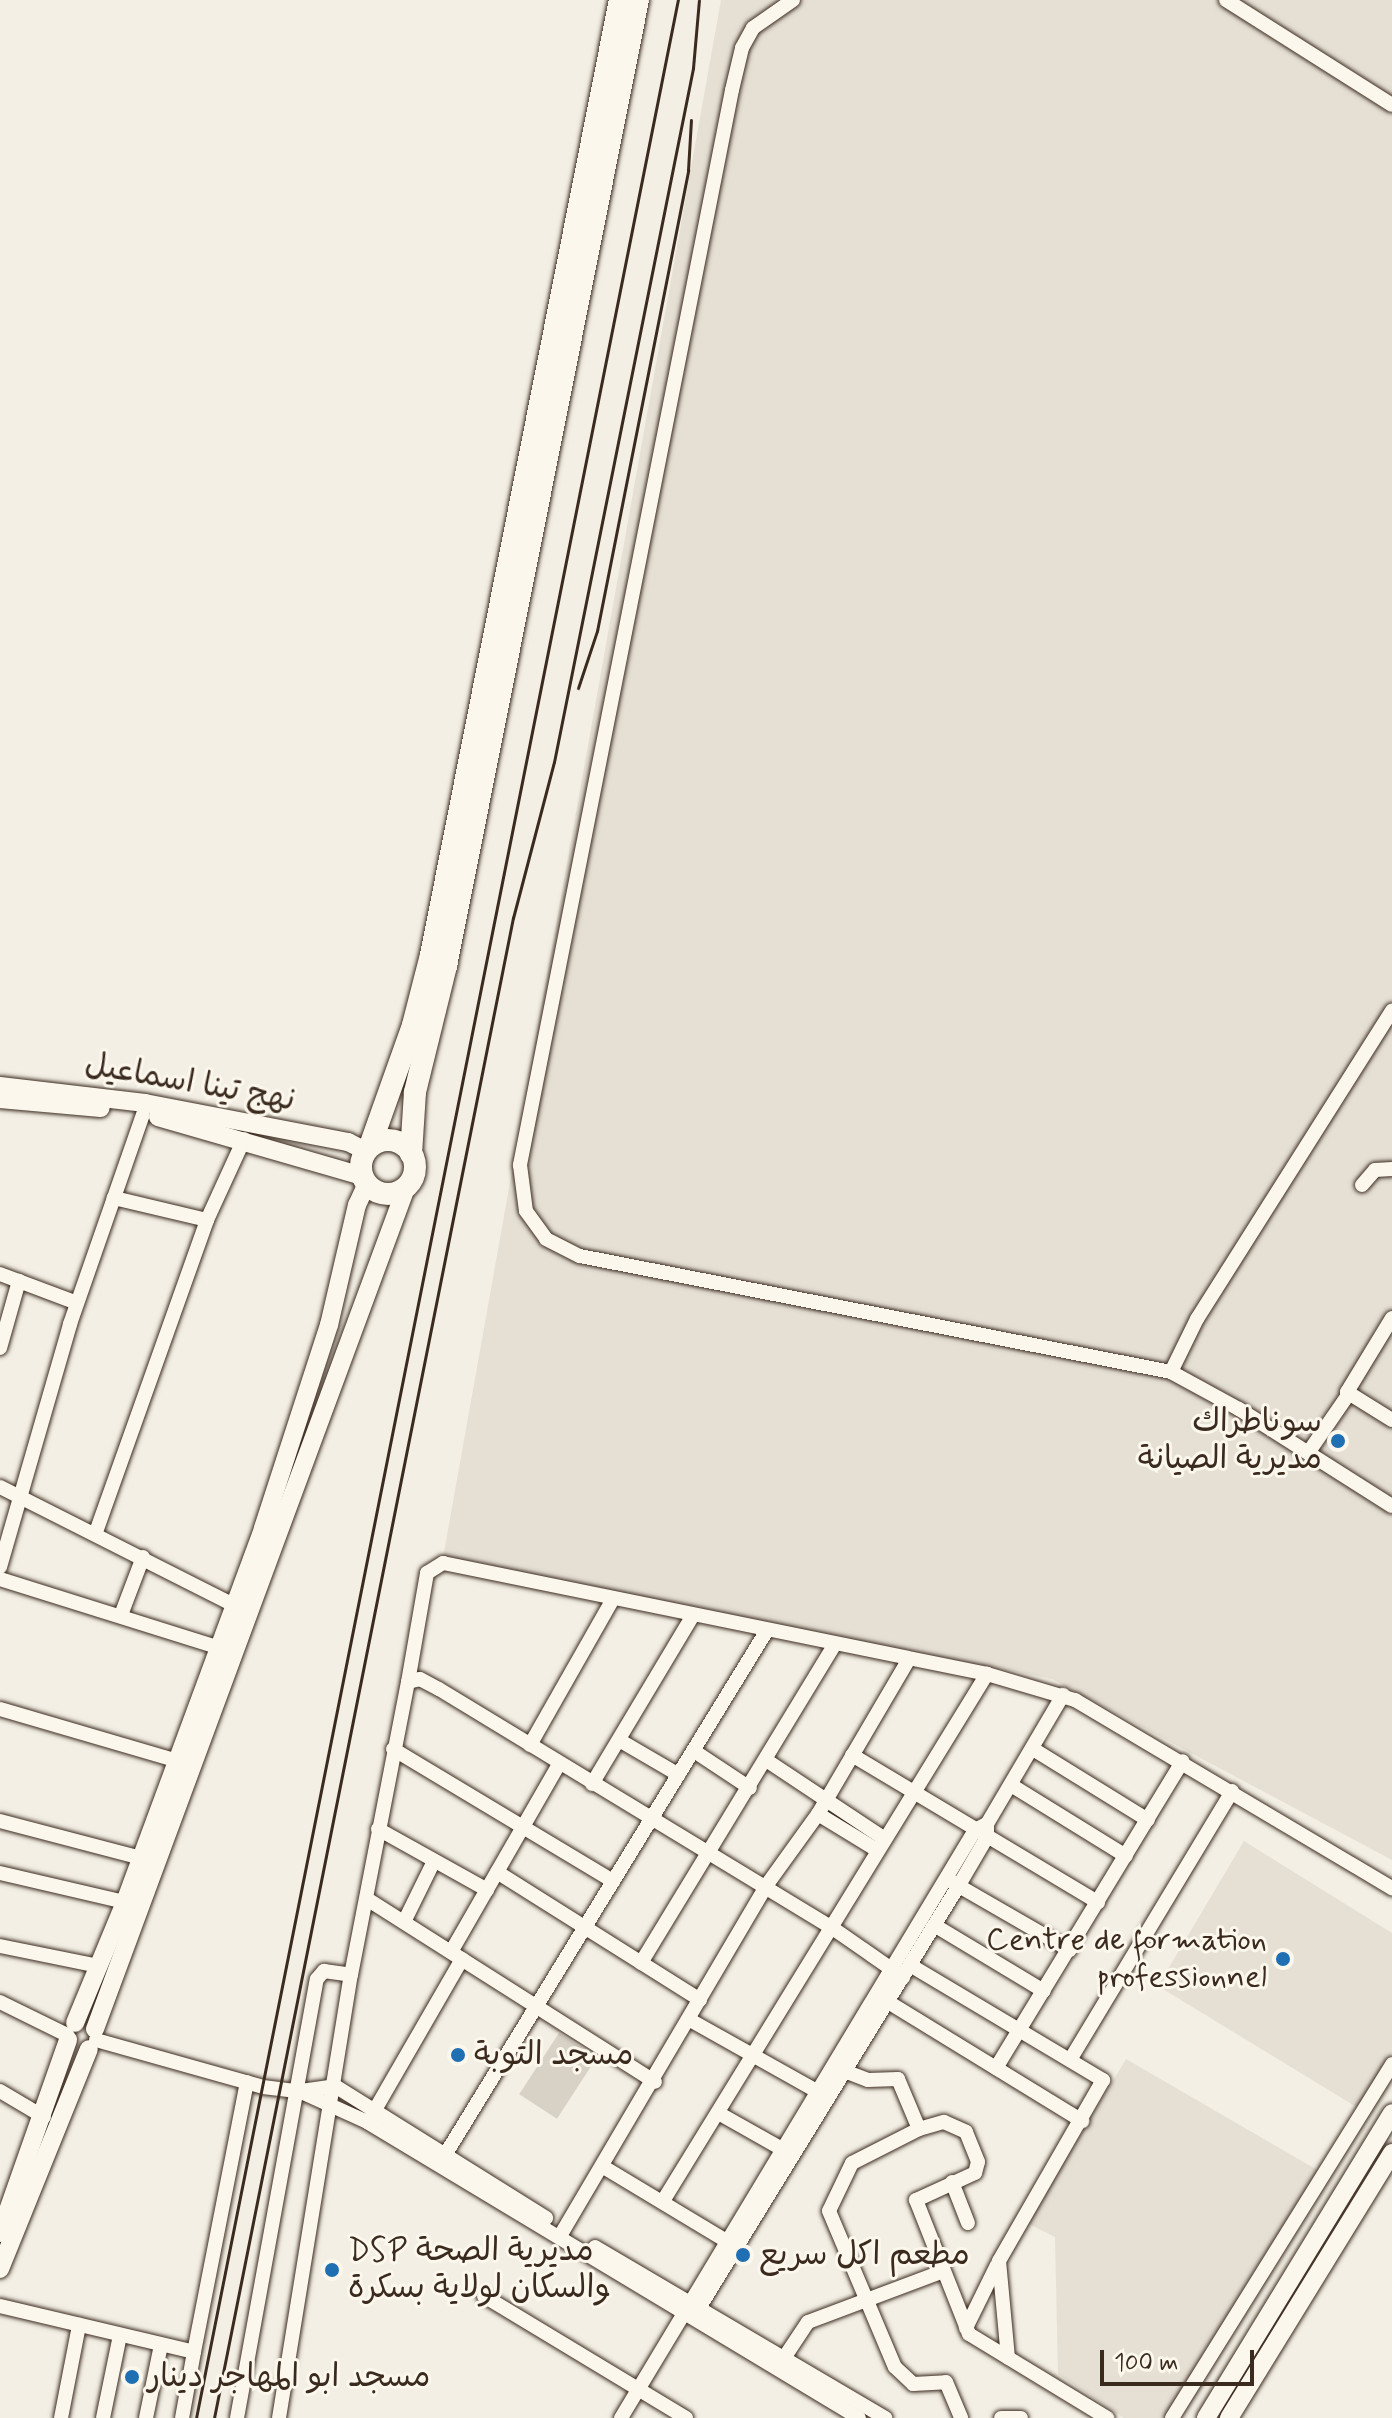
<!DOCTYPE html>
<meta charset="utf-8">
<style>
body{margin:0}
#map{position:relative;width:1392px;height:2418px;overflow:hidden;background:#f3efe4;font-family:Mynerve,"Playpen Sans Arabic",sans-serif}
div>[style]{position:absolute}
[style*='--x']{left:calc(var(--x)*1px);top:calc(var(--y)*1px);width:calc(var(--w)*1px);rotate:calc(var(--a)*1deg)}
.built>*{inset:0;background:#e5dfd4}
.green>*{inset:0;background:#d8d1c6;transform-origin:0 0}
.roads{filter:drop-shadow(0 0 2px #3b2a1e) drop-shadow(0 0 2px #3b2a1e)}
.minor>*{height:14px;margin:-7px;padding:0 7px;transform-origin:7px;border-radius:7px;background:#fbf7ec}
.major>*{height:18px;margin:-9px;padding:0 9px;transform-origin:9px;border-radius:9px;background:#fbf7ec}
.highway>*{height:22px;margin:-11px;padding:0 11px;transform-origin:11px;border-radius:11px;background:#fbf7ec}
.highway>.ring{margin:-11px;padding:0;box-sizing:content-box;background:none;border:22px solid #fbf7ec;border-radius:50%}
.rail>*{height:3px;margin:-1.5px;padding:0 1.5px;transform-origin:1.5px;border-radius:1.5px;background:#3b2a1e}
.dots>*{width:22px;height:22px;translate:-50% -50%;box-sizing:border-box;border:4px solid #fbf7ec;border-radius:50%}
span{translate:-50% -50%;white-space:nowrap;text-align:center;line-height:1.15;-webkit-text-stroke:6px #fbf7ec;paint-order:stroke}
.street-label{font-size:32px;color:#3b2a1e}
.poi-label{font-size:32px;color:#3b2a1e}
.right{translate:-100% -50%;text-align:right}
.left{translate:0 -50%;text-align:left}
.scale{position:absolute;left:1100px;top:2350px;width:154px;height:36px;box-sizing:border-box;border:4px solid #3b2a1e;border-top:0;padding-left:10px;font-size:24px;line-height:28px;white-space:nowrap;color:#3b2a1e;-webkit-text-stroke:6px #fbf7ec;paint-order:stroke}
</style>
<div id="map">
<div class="built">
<i style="clip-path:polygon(721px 0,1392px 0,1392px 1860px,1052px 1679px,443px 1558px)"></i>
<i style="clip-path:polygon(1244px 1841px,1392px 1933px,1392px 2052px,1358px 2108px,1158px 1986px)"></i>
<i style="clip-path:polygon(1126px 2059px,1319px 2171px,1165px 2418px,1124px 2418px,1058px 2374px,1055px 2237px,1027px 2223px)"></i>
</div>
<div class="green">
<i style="left:559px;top:2033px;width:45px;height:73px;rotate:33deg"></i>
</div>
<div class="roads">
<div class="minor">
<i style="--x:793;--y:0;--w:49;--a:145"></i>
<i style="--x:753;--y:28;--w:23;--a:119"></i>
<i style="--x:742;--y:48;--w:43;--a:103.4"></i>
<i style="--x:732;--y:90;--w:1096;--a:101.16"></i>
<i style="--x:520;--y:1165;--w:46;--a:82.6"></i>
<i style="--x:526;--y:1211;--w:34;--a:54"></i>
<i style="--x:546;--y:1239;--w:38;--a:27"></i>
<i style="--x:580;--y:1256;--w:602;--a:11.1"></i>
<i style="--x:1171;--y:1372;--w:77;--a:28.6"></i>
<i style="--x:1239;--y:1409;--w:181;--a:32.4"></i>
<i style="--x:1226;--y:0;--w:196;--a:32.3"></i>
<i style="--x:1362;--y:1185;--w:20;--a:-49"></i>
<i style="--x:1375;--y:1170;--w:17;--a:-3"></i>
<i style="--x:207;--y:1220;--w:89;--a:-65.4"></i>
<i style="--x:0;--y:1274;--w:82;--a:20.6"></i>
<i style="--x:1392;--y:1318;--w:87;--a:121.3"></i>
<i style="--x:1347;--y:1392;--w:53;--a:31.9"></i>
<i style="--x:0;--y:1348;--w:70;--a:-74.2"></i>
<i style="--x:1171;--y:1372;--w:59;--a:-63.9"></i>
<i style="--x:1197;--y:1319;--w:365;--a:-57.7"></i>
<i style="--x:1308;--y:1453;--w:70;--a:-55.4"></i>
<i style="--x:0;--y:1487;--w:262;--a:26.8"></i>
<i style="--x:96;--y:1532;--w:331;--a:-70.4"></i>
<i style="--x:207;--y:1220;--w:96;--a:-166.7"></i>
<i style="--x:0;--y:1567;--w:253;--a:-73.9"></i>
<i style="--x:70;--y:1324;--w:222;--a:-70.8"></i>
<i style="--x:0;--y:1579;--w:231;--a:17.4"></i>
<i style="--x:121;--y:1615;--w:62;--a:-69.2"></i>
<i style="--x:408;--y:1682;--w:111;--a:-80.1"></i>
<i style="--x:427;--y:1573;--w:19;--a:-32"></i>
<i style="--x:443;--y:1563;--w:555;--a:11.53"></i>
<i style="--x:987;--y:1674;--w:92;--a:16.5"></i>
<i style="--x:1075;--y:1700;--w:369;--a:30.7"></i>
<i style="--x:0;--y:1709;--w:185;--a:16.3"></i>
<i style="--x:619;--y:1740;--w:69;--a:30.3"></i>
<i style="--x:530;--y:1745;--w:168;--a:-60.4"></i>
<i style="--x:393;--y:1749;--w:257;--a:31"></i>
<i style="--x:1033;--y:1749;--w:135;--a:31.7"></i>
<i style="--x:694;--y:1751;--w:67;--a:33.5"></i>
<i style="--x:852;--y:1755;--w:287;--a:30.9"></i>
<i style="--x:766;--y:1760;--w:143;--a:33.6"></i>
<i style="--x:592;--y:1784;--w:195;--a:-59.1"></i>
<i style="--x:1011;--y:1785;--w:135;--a:31.7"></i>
<i style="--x:818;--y:1814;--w:69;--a:31.4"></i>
<i style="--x:0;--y:1821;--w:146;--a:14.7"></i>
<i style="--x:378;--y:1829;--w:125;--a:29.2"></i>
<i style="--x:497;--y:1872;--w:240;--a:32.2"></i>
<i style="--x:0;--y:1873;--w:128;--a:13.1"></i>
<i style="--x:952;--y:1882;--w:136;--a:30"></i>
<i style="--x:367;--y:1899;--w:341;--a:32.4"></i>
<i style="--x:404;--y:1922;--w:68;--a:-63.8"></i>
<i style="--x:934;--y:1925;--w:128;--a:31"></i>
<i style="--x:0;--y:1946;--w:100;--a:11.5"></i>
<i style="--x:451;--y:1952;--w:217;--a:-60.1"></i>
<i style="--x:641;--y:1963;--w:372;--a:-58.7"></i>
<i style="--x:910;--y:1965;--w:225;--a:30.8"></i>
<i style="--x:1103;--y:2080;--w:209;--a:119.9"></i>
<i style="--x:999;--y:2261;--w:97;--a:84.7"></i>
<i style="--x:0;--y:2002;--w:75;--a:26.2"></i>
<i style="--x:888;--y:2002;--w:228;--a:31.5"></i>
<i style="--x:690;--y:2020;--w:149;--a:29.3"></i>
<i style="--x:96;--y:2040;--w:173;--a:15.7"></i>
<i style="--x:263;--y:2087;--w:38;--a:7"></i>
<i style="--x:301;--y:2092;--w:72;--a:24.4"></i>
<i style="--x:367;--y:2122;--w:574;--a:31.03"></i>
<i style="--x:1070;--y:2060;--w:314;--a:-58.9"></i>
<i style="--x:996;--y:2068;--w:359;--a:-58.7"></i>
<i style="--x:847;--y:2072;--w:22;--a:21"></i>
<i style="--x:868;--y:2080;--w:30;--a:-2"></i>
<i style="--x:898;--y:2079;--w:54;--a:67.2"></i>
<i style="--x:919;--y:2129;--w:26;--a:-16"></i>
<i style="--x:944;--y:2122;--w:24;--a:24"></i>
<i style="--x:966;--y:2132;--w:32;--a:68"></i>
<i style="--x:978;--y:2162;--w:11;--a:105"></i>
<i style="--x:975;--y:2173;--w:65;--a:155.4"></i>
<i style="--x:916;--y:2200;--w:144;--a:68.4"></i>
<i style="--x:969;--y:2334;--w:162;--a:31.3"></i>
<i style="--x:0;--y:2091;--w:51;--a:30.6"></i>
<i style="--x:301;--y:2091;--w:34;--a:-8"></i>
<i style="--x:335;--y:2086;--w:249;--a:32"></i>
<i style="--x:720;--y:2114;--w:73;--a:29.4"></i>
<i style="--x:372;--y:2115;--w:180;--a:-60"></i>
<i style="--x:919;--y:2129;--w:75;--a:153.1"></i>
<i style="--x:852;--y:2163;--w:53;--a:115.6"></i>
<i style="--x:829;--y:2211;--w:169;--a:67.1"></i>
<i style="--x:895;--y:2367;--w:25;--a:43"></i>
<i style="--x:913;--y:2384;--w:33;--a:-3"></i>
<i style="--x:946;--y:2382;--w:39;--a:67"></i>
<i style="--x:442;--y:2160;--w:619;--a:-58.47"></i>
<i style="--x:602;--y:2166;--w:147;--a:31.1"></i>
<i style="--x:952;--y:2182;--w:44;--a:68.7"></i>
<i style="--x:663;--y:2201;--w:619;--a:-58.42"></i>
<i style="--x:560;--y:2236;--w:406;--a:-59.5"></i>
<i style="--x:766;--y:1886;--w:89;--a:-54.2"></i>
<i style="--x:818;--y:1814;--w:180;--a:-59.6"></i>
<i style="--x:595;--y:2247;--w:337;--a:30.5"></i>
<i style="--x:484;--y:2296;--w:236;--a:31.1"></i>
<i style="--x:0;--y:2306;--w:199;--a:13.3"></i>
<i style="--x:194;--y:2352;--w:67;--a:100.3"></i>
<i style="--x:696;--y:2313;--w:502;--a:-58.43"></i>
<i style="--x:959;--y:1885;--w:56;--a:-59.7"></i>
<i style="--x:987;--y:1837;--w:13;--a:-90"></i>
<i style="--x:966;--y:2328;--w:70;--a:-63.8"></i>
<i style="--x:194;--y:2352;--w:275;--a:-78.9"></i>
<i style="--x:784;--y:2358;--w:43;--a:-56.3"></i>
<i style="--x:808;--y:2322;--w:145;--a:-20.6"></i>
<i style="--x:61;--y:2418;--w:95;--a:-79"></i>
<i style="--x:103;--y:2418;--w:85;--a:-78.4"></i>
<i style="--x:146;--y:2418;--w:75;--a:-78.4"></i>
<i style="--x:237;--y:2418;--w:446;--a:-79.7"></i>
<i style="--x:317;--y:1979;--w:11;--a:-49"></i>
<i style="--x:324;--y:1971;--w:27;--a:8"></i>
<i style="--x:279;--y:2418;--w:449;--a:-80.8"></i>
<i style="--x:351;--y:1975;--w:298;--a:-79"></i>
<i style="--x:408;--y:1682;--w:12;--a:-14"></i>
<i style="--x:420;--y:1679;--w:21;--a:28"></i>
<i style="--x:439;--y:1689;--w:459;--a:31.3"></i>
<i style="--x:831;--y:1927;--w:88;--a:34.8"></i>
<i style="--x:621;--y:2418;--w:686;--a:-58.95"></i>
<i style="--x:975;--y:1830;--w:13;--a:-27"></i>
<i style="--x:987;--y:1824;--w:150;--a:-59.5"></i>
<i style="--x:1001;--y:2418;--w:20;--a:0"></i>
<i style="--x:1172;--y:2418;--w:417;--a:-58.1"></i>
</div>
<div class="major">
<i style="--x:0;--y:1086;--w:146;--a:6.7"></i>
<i style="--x:145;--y:1103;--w:207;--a:10.9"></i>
<i style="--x:348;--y:1142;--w:20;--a:27"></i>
<i style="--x:0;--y:1099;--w:101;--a:5.1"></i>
<i style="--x:158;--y:1117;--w:212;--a:16.1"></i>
<i style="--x:75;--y:2023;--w:131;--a:-67.5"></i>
<i style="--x:125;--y:1902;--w:399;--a:-69.7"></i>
<i style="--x:263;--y:1528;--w:213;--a:-72"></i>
<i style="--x:329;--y:1325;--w:123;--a:-76.9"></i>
<i style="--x:357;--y:1205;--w:23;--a:-65"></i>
<i style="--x:95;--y:2029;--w:900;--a:-69.71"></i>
<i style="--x:0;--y:2233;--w:205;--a:-70.6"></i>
<i style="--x:0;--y:2269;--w:237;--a:-68"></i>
<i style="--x:1206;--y:2418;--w:357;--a:-58.6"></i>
<i style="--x:1229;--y:2418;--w:311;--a:-58.4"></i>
</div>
<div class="highway">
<i class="ring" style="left:361px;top:1140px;width:32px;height:32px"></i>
<i style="--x:370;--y:1146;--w:128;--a:-70.4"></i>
<i style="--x:413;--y:1025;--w:72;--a:-75.6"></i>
<i style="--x:431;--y:955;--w:974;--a:-78.81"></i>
<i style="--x:411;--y:1154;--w:62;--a:-86.3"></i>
<i style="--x:415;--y:1092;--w:130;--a:-76.2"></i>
<i style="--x:446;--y:966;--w:985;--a:-78.76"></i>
</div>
</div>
<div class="rail">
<i style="--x:578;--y:688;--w:60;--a:-71.6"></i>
<i style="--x:597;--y:631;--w:470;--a:-78.8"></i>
<i style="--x:688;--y:170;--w:50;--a:-86.6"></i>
<i style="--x:196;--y:2418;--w:2466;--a:-78.73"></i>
<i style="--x:214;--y:2418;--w:1530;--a:-78.73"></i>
<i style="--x:513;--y:918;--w:161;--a:-75.3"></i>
<i style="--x:554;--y:762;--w:708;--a:-78.67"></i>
<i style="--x:693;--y:68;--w:68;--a:-85"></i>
</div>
<div class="dots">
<i style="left:1338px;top:1441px;background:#1f6fb2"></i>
<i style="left:1283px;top:1959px;background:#1f6fb2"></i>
<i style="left:458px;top:2055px;background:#1f6fb2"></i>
<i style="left:743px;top:2255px;background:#1f6fb2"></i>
<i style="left:332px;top:2270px;background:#1f6fb2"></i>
<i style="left:132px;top:2377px;background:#1f6fb2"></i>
</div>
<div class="street-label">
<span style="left:190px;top:1083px;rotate:10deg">نهج تينا اسماعيل</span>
</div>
<div class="poi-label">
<span class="right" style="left:1322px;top:1441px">سوناطراك<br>مديرية الصيانة</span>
<span class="right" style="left:1267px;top:1959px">Centre de formation<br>professionnel</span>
<span class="left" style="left:474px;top:2055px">مسجد التوبة</span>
<span class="left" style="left:348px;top:2270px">DSP مديرية الصحة<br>والسكان لولاية بسكرة</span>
<span class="left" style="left:759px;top:2255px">مطعم اكل سريع</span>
<span class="left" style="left:148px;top:2377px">مسجد ابو المهاجر دينار</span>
</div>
<div class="scale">100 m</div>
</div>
